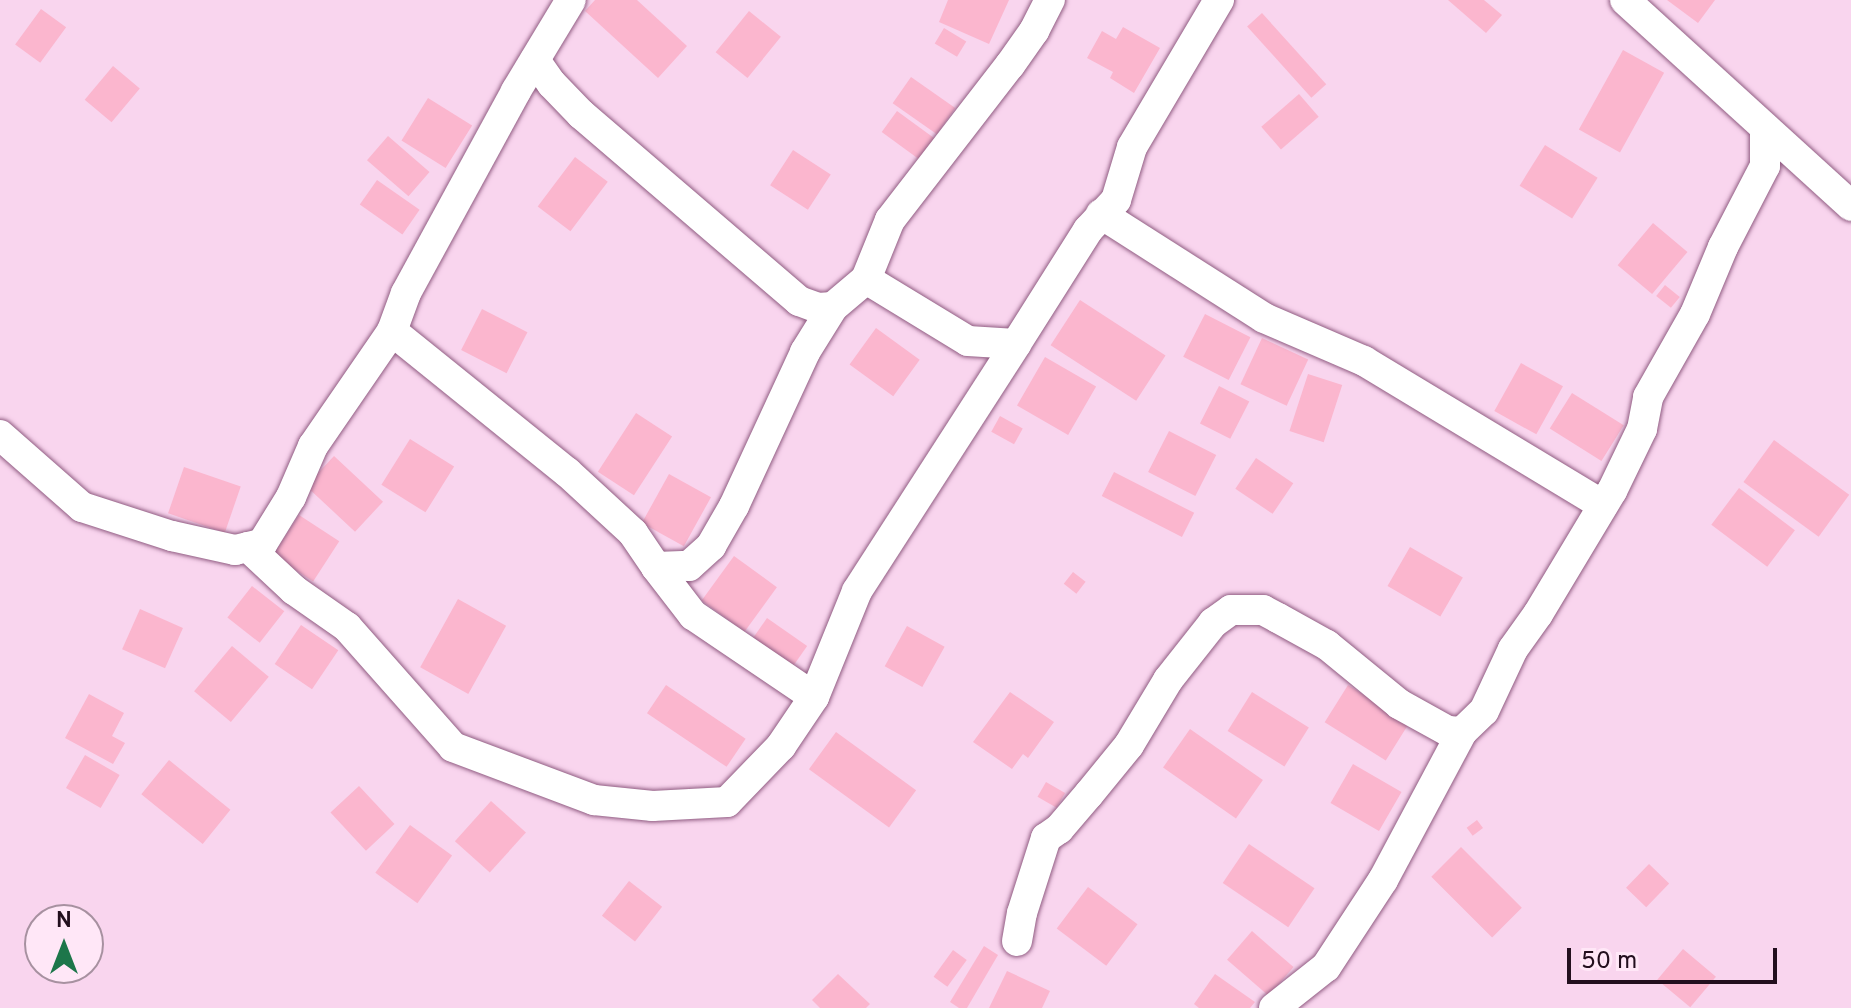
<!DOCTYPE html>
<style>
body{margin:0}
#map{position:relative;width:1851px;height:1008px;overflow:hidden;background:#f9d5ee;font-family:Overpass,sans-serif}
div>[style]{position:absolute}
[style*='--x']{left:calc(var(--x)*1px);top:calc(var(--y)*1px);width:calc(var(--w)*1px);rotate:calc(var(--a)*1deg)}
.building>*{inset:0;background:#fbb6ce;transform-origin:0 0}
.roads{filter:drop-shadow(0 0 2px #905c82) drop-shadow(0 0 2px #905c82)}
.minor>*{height:30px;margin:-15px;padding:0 15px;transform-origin:15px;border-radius:15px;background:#fff}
span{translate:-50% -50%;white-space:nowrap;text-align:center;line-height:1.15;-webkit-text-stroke:7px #ffe7f7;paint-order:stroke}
.north{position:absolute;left:24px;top:904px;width:80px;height:80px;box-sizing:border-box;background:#ffe7f7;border:2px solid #a791a0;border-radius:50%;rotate:0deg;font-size:22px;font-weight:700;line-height:32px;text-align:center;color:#230f1e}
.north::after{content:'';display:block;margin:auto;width:28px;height:36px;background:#1d764a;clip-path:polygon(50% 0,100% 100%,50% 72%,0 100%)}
.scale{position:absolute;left:1567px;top:948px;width:210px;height:36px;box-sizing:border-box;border:4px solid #230f1e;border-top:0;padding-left:10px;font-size:24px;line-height:28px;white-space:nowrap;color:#230f1e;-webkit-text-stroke:6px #ffe7f7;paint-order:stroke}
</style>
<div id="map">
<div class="building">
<i style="clip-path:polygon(595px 0,637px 0,687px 46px,658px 78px,585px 11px)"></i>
<i style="clip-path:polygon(948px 0,1009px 0,989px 44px,939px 22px)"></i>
<i style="clip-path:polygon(1448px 0,1484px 0,1502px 15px,1486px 33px)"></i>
<i style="clip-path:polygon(1667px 0,1715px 0,1698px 23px)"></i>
<i style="left:41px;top:9px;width:31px;height:44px;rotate:36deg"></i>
<i style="left:749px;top:11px;width:41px;height:53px;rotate:39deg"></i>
<i style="left:1262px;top:13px;width:96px;height:20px;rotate:48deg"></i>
<i style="clip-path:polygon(1123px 27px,1160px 48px,1134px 93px,1110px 78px,1113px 72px,1087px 58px,1102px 31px,1116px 39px)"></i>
<i style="left:944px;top:28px;width:26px;height:18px;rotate:31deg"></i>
<i style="left:1623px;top:50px;width:47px;height:91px;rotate:29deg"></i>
<i style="left:113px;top:66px;width:35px;height:44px;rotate:40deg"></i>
<i style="left:911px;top:77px;width:54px;height:32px;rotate:35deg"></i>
<i style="left:1299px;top:94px;width:30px;height:50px;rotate:49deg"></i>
<i style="left:428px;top:98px;width:52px;height:50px;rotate:32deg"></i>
<i style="left:897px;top:111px;width:47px;height:26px;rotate:36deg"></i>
<i style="left:388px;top:136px;width:55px;height:32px;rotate:41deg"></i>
<i style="left:1545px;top:145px;width:62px;height:48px;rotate:32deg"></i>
<i style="left:793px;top:150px;width:45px;height:42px;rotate:33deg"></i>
<i style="left:575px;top:157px;width:41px;height:62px;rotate:37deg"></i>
<i style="left:377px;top:180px;width:52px;height:30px;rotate:35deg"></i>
<i style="left:1653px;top:223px;width:45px;height:55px;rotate:40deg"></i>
<i style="left:1665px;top:285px;width:19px;height:14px;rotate:39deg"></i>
<i style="left:1080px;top:300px;width:102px;height:54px;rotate:33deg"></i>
<i style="left:482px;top:309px;width:51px;height:46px;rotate:27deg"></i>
<i style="left:1205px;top:314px;width:51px;height:48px;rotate:27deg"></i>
<i style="left:876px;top:328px;width:54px;height:45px;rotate:36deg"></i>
<i style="left:1262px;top:338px;width:51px;height:51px;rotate:25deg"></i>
<i style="left:1045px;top:357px;width:59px;height:56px;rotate:30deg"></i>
<i style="left:1521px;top:363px;width:48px;height:55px;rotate:29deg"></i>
<i style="left:1308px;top:374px;width:36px;height:60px;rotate:18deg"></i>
<i style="left:1219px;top:386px;width:34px;height:42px;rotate:27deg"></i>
<i style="left:1572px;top:393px;width:61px;height:42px;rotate:32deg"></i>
<i style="left:636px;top:413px;width:43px;height:70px;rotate:33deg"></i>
<i style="left:1000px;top:416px;width:26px;height:18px;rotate:29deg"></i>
<i style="left:1169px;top:431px;width:53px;height:46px;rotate:27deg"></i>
<i style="left:410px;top:439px;width:52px;height:54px;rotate:32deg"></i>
<i style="left:1774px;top:440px;width:93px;height:52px;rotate:36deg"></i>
<i style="left:334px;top:456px;width:67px;height:41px;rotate:43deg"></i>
<i style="left:1256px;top:458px;width:45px;height:37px;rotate:34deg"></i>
<i style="left:184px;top:467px;width:60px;height:49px;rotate:19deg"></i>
<i style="left:1114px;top:472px;width:90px;height:27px;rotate:27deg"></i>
<i style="left:669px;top:474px;width:48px;height:56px;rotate:29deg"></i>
<i style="left:1739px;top:488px;width:70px;height:46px;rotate:37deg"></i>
<i style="left:299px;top:515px;width:48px;height:48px;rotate:33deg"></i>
<i style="left:1410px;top:547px;width:61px;height:45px;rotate:30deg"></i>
<i style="left:734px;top:556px;width:53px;height:55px;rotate:36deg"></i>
<i style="left:1073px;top:572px;width:16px;height:15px;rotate:38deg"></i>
<i style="left:252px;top:586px;width:41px;height:40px;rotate:38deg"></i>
<i style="left:458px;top:599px;width:55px;height:78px;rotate:29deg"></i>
<i style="left:140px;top:609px;width:47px;height:44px;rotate:24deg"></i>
<i style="left:767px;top:618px;width:49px;height:31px;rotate:35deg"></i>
<i style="left:301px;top:625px;width:45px;height:47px;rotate:34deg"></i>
<i style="left:907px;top:626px;width:43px;height:46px;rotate:29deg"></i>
<i style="left:232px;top:646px;width:48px;height:59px;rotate:40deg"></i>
<i style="left:666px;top:685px;width:96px;height:34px;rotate:34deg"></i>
<i style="left:1348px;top:685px;width:72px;height:44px;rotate:32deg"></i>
<i style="clip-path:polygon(1010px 692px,1054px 722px,1028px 758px,1023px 754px,1012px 769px,973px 742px)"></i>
<i style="left:1252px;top:692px;width:67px;height:46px;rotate:32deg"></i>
<i style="clip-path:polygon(89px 694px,124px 713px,112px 736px,125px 743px,113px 764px,65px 738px)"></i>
<i style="left:1190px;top:729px;width:89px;height:47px;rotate:35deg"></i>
<i style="left:836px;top:732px;width:99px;height:46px;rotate:36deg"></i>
<i style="left:85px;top:755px;width:40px;height:38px;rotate:30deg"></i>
<i style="left:169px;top:760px;width:79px;height:44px;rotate:39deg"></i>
<i style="left:1353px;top:764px;width:56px;height:45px;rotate:30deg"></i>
<i style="left:1046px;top:782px;width:22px;height:17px;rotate:30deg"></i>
<i style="left:359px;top:786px;width:52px;height:39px;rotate:47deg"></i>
<i style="left:491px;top:801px;width:47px;height:54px;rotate:42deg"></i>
<i style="left:1477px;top:820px;width:10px;height:13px;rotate:53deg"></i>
<i style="left:410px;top:825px;width:52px;height:59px;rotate:36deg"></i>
<i style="left:1249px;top:844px;width:79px;height:47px;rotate:34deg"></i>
<i style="left:1461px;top:847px;width:86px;height:42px;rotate:45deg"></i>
<i style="left:1649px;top:864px;width:28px;height:33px;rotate:44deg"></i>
<i style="left:629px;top:881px;width:42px;height:44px;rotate:38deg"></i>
<i style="left:1088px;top:887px;width:62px;height:52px;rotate:37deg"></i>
<i style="left:1252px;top:931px;width:55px;height:38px;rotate:41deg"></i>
<i style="clip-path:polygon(984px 946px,998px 955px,967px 1008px,959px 1008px,950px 1002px)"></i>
<i style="left:1683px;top:949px;width:43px;height:40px;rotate:40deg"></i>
<i style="left:953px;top:950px;width:17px;height:33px;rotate:36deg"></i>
<i style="clip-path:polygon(1007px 971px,1050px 991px,1042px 1008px,989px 1008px)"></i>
<i style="clip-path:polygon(838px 974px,870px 1004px,866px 1008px,820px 1008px,812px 1000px)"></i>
<i style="clip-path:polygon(1215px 974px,1255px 1002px,1250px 1008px,1199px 1008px,1194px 1004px)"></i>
</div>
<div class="roads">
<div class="minor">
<i style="--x:1625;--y:0;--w:306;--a:42.3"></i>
<i style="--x:535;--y:60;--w:29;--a:55"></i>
<i style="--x:552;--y:84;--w:42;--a:46"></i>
<i style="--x:581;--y:114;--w:287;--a:40.6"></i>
<i style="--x:799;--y:301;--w:20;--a:20"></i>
<i style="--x:818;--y:308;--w:15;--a:-4"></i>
<i style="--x:833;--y:307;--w:43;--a:-40.3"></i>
<i style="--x:866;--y:279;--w:64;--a:-67.9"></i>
<i style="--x:890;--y:220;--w:196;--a:-52.3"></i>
<i style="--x:1010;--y:65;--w:42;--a:-54.8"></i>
<i style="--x:1034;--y:31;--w:35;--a:-63"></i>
<i style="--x:1101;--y:214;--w:193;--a:32.5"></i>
<i style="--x:1264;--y:318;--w:109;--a:23.3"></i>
<i style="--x:1364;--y:361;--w:279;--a:31.1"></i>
<i style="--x:866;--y:279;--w:119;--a:31.3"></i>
<i style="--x:968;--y:341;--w:48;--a:3.6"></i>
<i style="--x:1016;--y:344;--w:135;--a:-57.7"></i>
<i style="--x:1088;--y:230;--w:41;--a:-47"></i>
<i style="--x:1116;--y:200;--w:55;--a:-73.2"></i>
<i style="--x:1132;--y:147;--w:171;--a:-59.4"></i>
<i style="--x:392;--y:331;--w:225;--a:38.9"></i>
<i style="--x:567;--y:472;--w:90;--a:42.7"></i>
<i style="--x:633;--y:533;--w:41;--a:55.9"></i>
<i style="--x:656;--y:567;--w:33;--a:-2"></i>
<i style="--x:689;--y:566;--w:30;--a:-42"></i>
<i style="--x:711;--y:546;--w:46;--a:-60.1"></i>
<i style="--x:734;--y:506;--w:170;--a:-65.2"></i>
<i style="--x:805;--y:352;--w:53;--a:-58.1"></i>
<i style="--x:0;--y:435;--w:109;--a:41.3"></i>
<i style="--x:82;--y:507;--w:95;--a:17.9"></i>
<i style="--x:172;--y:536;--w:65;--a:12.5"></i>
<i style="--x:235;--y:550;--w:28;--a:-13"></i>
<i style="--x:262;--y:544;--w:55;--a:-58.3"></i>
<i style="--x:291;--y:497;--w:56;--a:-66.7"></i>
<i style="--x:313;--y:446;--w:140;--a:-55.5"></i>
<i style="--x:392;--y:331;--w:40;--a:-69.8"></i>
<i style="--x:406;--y:293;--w:230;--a:-61.4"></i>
<i style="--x:516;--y:91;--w:106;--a:-58.9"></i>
<i style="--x:248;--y:547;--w:63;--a:43.1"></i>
<i style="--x:294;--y:590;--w:65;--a:34.9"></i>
<i style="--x:347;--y:627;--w:160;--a:48.5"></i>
<i style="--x:453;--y:747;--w:151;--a:20.6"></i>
<i style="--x:594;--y:800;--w:59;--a:5.8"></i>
<i style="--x:653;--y:806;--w:74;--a:-3.1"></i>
<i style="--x:727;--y:802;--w:78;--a:-46"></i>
<i style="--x:781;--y:746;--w:59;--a:-56"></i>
<i style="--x:814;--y:697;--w:114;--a:-67.9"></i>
<i style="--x:857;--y:591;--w:294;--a:-57.2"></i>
<i style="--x:656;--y:567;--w:61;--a:52.4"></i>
<i style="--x:693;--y:615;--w:146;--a:34.1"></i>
<i style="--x:1017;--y:941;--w:28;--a:-80"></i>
<i style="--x:1022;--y:913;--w:79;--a:-72.3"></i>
<i style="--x:1046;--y:838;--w:16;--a:-35"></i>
<i style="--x:1059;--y:829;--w:46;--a:-49.4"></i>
<i style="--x:1089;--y:794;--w:63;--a:-50.8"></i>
<i style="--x:1129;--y:745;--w:76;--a:-59"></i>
<i style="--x:1168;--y:680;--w:73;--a:-51.7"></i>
<i style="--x:1213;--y:623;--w:22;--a:-36"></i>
<i style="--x:1231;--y:610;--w:32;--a:0"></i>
<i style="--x:1263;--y:610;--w:17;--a:28"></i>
<i style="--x:1278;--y:618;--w:56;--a:28.9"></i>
<i style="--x:1327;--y:645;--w:93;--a:39.3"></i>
<i style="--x:1399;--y:704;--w:56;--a:28.9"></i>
<i style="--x:1448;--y:731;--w:14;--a:4"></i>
<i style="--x:1462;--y:732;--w:30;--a:-44"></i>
<i style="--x:1484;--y:711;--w:68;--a:-64.9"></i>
<i style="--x:1513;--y:649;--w:43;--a:-54.5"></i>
<i style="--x:1538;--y:614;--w:144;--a:-59"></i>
<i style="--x:1612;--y:491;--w:69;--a:-64.2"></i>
<i style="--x:1642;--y:429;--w:33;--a:-79"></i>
<i style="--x:1648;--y:397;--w:95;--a:-60.5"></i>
<i style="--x:1695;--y:314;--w:73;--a:-67.3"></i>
<i style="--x:1723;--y:247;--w:91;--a:-62.6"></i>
<i style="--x:1765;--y:166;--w:38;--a:-90"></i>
<i style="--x:1274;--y:1008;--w:66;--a:-38.3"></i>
<i style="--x:1326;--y:967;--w:104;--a:-56.8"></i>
<i style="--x:1383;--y:880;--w:168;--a:-61.9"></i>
</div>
</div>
<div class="north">N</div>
<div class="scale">50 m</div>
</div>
